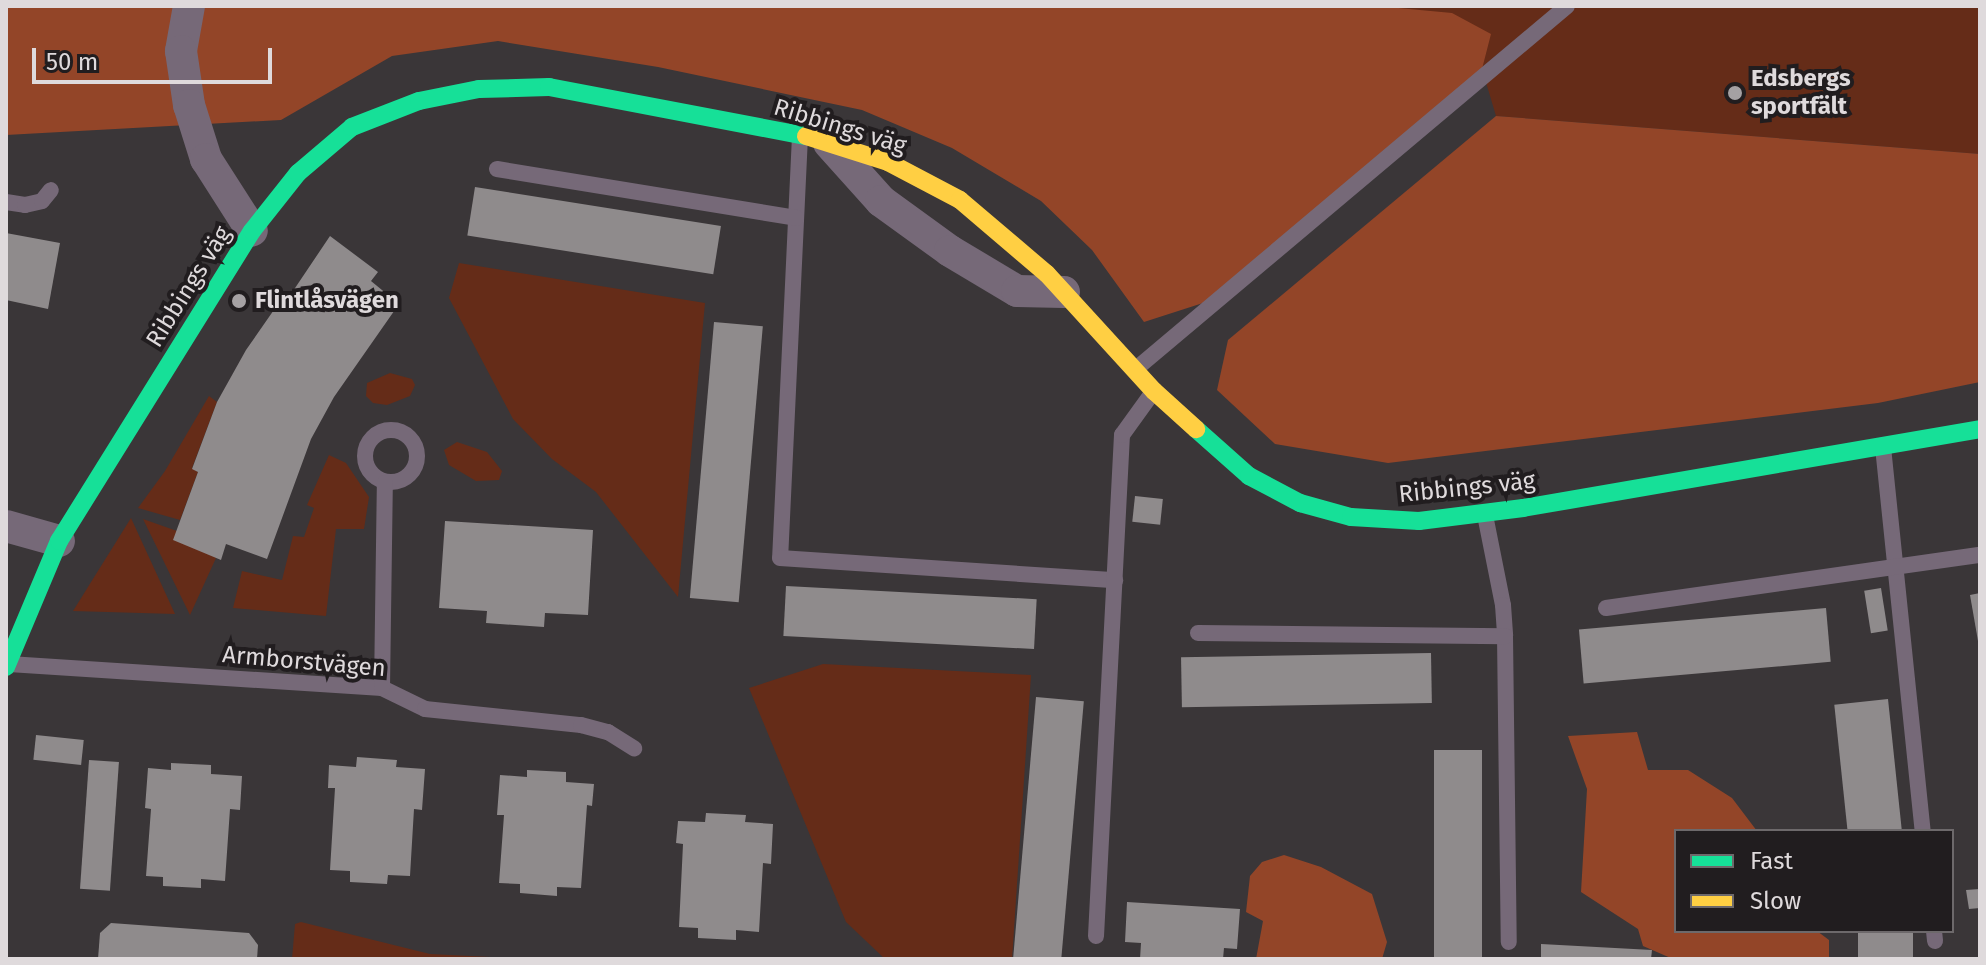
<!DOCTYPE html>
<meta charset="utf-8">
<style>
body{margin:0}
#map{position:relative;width:1986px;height:965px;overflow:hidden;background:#3a3638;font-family:"Fira Sans",sans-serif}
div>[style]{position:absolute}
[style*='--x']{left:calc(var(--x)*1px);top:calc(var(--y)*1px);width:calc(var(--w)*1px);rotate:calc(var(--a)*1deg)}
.green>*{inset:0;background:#652c18}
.forest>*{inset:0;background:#934528}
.building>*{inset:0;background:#8f8b8c;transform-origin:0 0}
.lane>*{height:16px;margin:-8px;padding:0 8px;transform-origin:8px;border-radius:8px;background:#766978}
.lane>.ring{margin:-8px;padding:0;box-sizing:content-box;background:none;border:16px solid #766978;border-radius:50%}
.street>*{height:32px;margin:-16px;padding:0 16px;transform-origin:16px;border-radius:16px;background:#766978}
.fast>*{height:18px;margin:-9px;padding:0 9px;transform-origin:9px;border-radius:9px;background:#16e098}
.slow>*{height:18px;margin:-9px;padding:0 9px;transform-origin:9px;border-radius:9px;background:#ffcf43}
.dots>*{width:22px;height:22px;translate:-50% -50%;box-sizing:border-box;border:4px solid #211d1f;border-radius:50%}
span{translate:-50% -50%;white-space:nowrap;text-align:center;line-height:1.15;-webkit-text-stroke:8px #211d1f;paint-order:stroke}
.poi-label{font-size:24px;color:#dfdadc;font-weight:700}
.left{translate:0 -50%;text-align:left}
.street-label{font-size:24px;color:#dfdadc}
.frame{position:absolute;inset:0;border:8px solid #dfdadc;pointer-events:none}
.legend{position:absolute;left:1674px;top:829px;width:280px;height:104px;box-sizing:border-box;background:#211d1f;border:2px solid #6d696b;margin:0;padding:10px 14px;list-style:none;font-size:24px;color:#dfdadc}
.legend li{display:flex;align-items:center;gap:16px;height:40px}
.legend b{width:40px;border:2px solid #6d696b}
.scale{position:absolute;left:32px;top:48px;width:240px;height:36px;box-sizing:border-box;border:4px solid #dfdadc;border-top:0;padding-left:10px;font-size:24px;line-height:28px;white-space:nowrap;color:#dfdadc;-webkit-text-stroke:6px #211d1f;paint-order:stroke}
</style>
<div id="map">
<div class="green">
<i style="clip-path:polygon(1377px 6px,1980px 6px,1980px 154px,1496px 116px,1482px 69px)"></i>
<i style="clip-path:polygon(459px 263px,705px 303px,678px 597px,596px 492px,552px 459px,513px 419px,449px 298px)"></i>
<i style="clip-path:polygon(390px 373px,412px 379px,415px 385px,410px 396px,387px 405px,373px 403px,366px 396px,367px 383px)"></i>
<i style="clip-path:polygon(209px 396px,217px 402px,192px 468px,198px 472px,180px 520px,138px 508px,165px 471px)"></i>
<i style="clip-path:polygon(457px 442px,487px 452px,502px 471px,499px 480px,476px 481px,449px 465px,444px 450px)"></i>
<i style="clip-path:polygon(329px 455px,346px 463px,369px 497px,364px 529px,336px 529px,326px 616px,233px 608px,242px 571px,282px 580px,293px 536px,304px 537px,314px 508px,307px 505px)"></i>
<i style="clip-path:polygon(131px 518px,175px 614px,73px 611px)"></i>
<i style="clip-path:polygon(143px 519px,177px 531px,216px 558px,190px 615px)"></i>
<i style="clip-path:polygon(823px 664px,1031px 675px,1012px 959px,885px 959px,846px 922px,749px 688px)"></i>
<i style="clip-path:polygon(301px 922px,430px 954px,529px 959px,292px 959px,295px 924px)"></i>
</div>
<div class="forest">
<i style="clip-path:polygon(6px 6px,1377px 6px,1452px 13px,1491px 34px,1482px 69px,1203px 303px,1144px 322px,1092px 250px,1041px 201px,952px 148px,862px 110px,658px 67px,498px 41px,392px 56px,281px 120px,6px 135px)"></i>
<i style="clip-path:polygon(1496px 116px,1980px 154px,1980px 382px,1878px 403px,1388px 463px,1275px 444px,1217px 390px,1228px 340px)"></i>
<i style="clip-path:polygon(1637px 732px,1648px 770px,1688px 770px,1732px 798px,1757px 831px,1676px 831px,1676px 931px,1817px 931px,1829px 940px,1829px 959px,1673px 959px,1643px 946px,1638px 929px,1581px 892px,1587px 789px,1568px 736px)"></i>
<i style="clip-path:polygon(1284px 855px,1321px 867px,1372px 894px,1387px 942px,1382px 959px,1256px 959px,1263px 921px,1246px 912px,1250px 876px,1262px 862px)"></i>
</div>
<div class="building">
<i style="left:475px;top:187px;width:249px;height:49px;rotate:9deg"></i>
<i style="clip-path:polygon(6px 233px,60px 243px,48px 309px,6px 300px)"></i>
<i style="clip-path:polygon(330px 236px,378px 272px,371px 281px,399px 304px,334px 397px,311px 439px,267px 559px,226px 544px,221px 560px,173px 540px,198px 472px,192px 469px,217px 402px,246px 350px,285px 294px,289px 297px)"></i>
<i style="left:714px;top:322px;width:49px;height:277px;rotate:5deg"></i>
<i style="left:1135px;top:496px;width:28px;height:26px;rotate:6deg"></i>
<i style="clip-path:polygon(445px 521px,593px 530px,588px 615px,545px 613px,544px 627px,486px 623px,487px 611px,439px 608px)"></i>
<i style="left:786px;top:586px;width:251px;height:50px;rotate:3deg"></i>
<i style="left:1881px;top:588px;width:43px;height:17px;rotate:81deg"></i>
<i style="clip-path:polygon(1980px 593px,1980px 640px,1978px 641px,1970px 595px)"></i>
<i style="left:1826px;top:608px;width:54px;height:248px;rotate:85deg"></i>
<i style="left:1431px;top:653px;width:50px;height:250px;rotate:89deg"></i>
<i style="left:1036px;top:697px;width:48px;height:263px;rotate:5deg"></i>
<i style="left:1888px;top:699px;width:133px;height:54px;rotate:84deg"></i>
<i style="left:36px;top:735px;width:48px;height:25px;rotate:6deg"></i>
<i style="left:1434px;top:750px;width:48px;height:209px"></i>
<i style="clip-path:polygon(357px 757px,397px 760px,396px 767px,425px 769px,422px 810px,414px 809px,410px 876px,388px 875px,387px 884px,350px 882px,350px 871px,330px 870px,335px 788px,328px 788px,329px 765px,356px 767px)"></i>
<i style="left:89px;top:760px;width:30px;height:129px;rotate:4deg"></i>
<i style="clip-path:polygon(171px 763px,211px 765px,211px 774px,242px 776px,240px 810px,230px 809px,225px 881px,201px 879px,201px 888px,163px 886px,163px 877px,146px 876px,151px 809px,145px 808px,148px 768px,171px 770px)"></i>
<i style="clip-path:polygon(527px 770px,566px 772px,566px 782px,594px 784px,592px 806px,587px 805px,581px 888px,557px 887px,557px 896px,520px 893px,520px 884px,499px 883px,504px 815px,497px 815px,500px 775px,527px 777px)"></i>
<i style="clip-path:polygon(706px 813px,746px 815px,745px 822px,773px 824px,771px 864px,763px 863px,759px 932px,736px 930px,736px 940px,698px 938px,698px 928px,679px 927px,683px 844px,676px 843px,678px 821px,705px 822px)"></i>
<i style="clip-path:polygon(1980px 889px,1980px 908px,1969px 909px,1966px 890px)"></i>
<i style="clip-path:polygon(1127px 902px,1240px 909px,1237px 949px,1224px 948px,1223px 959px,1140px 959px,1141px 943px,1125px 942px)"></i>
<i style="clip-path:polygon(111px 923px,249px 933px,258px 945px,257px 959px,98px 959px,100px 933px)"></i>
<i style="left:1858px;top:931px;width:55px;height:28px"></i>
<i style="clip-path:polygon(1541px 944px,1652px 950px,1651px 959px,1541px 959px)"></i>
</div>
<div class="lane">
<i style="--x:800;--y:136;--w:422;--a:92.7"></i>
<i style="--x:780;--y:558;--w:336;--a:3.8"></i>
<i style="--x:497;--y:169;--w:303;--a:9.3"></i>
<i style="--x:6;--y:202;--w:19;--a:9"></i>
<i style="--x:25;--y:205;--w:17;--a:-13"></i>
<i style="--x:42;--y:201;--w:14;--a:-51"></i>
<i style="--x:1137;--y:368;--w:562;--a:-40.09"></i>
<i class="ring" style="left:365px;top:430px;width:36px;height:36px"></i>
<i style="--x:1883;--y:447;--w:386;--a:84.1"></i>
<i style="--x:1485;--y:515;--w:92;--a:78.7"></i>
<i style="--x:1503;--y:605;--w:31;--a:86"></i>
<i style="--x:1505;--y:636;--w:306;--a:89.3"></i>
<i style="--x:1606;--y:608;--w:378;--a:-8.1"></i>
<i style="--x:1198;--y:633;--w:307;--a:0.6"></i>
<i style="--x:9;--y:664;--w:374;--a:3.7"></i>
<i style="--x:382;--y:688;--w:48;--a:26"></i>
<i style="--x:425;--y:709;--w:157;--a:5.9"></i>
<i style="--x:581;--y:725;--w:28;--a:15"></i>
<i style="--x:608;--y:732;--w:31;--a:32"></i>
<i style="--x:382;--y:688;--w:205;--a:-89.2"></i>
<i style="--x:1934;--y:931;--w:10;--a:84"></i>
<i style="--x:1096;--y:936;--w:502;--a:-87.03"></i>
<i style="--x:1122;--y:435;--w:53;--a:-54.2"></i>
</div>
<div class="street">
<i style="--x:189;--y:6;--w:46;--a:100.1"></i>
<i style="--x:181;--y:51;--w:55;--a:81.6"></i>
<i style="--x:189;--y:105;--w:57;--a:72.5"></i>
<i style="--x:206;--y:159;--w:85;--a:57.4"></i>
<i style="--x:829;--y:143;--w:78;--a:48.1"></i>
<i style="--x:881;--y:201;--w:85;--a:35.9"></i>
<i style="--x:950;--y:251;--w:78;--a:30.8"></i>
<i style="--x:1017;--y:291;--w:47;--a:1.2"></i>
<i style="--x:6;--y:526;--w:55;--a:15.8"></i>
</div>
<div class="fast">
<i style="--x:1196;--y:429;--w:71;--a:41.6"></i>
<i style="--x:1249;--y:476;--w:58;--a:27.9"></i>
<i style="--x:1300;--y:503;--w:53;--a:15.4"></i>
<i style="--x:1351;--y:517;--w:68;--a:3.4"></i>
<i style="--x:1419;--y:521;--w:105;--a:-7.1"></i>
<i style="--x:1523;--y:508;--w:464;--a:-9.8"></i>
<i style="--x:6;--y:667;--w:137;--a:-67.2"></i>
<i style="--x:59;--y:541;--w:365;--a:-58.1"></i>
<i style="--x:252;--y:231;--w:74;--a:-51.6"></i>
<i style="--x:298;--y:173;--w:71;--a:-40.4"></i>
<i style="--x:352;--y:127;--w:72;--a:-21.2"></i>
<i style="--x:419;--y:101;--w:61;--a:-11.3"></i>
<i style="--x:479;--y:89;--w:70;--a:-1.6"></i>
<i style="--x:549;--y:87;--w:262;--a:10.8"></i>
</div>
<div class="slow">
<i style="--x:806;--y:136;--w:86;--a:17.6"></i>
<i style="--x:888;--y:162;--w:81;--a:27.8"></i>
<i style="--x:960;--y:200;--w:114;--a:40.4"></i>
<i style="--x:1047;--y:274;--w:159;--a:47.6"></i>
<i style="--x:1154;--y:391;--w:57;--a:42.1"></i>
</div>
<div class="dots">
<i style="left:1735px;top:93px;background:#a5a1a3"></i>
<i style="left:239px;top:301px;background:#a5a1a3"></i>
</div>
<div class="poi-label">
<span class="left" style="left:1751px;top:93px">Edsbergs<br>sportfält</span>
<span class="left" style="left:255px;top:301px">Flintlåsvägen</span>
</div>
<div class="street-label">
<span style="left:840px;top:127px;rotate:17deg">Ribbings väg</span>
<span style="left:189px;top:287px;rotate:-58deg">Ribbings väg</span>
<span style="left:1467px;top:488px;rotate:-6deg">Ribbings väg</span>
<span style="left:304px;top:662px;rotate:5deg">Armborstvägen</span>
</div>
<div class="frame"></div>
<ul class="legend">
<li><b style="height:10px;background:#16e098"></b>Fast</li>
<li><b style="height:10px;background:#ffcf43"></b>Slow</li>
</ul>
<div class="scale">50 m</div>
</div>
